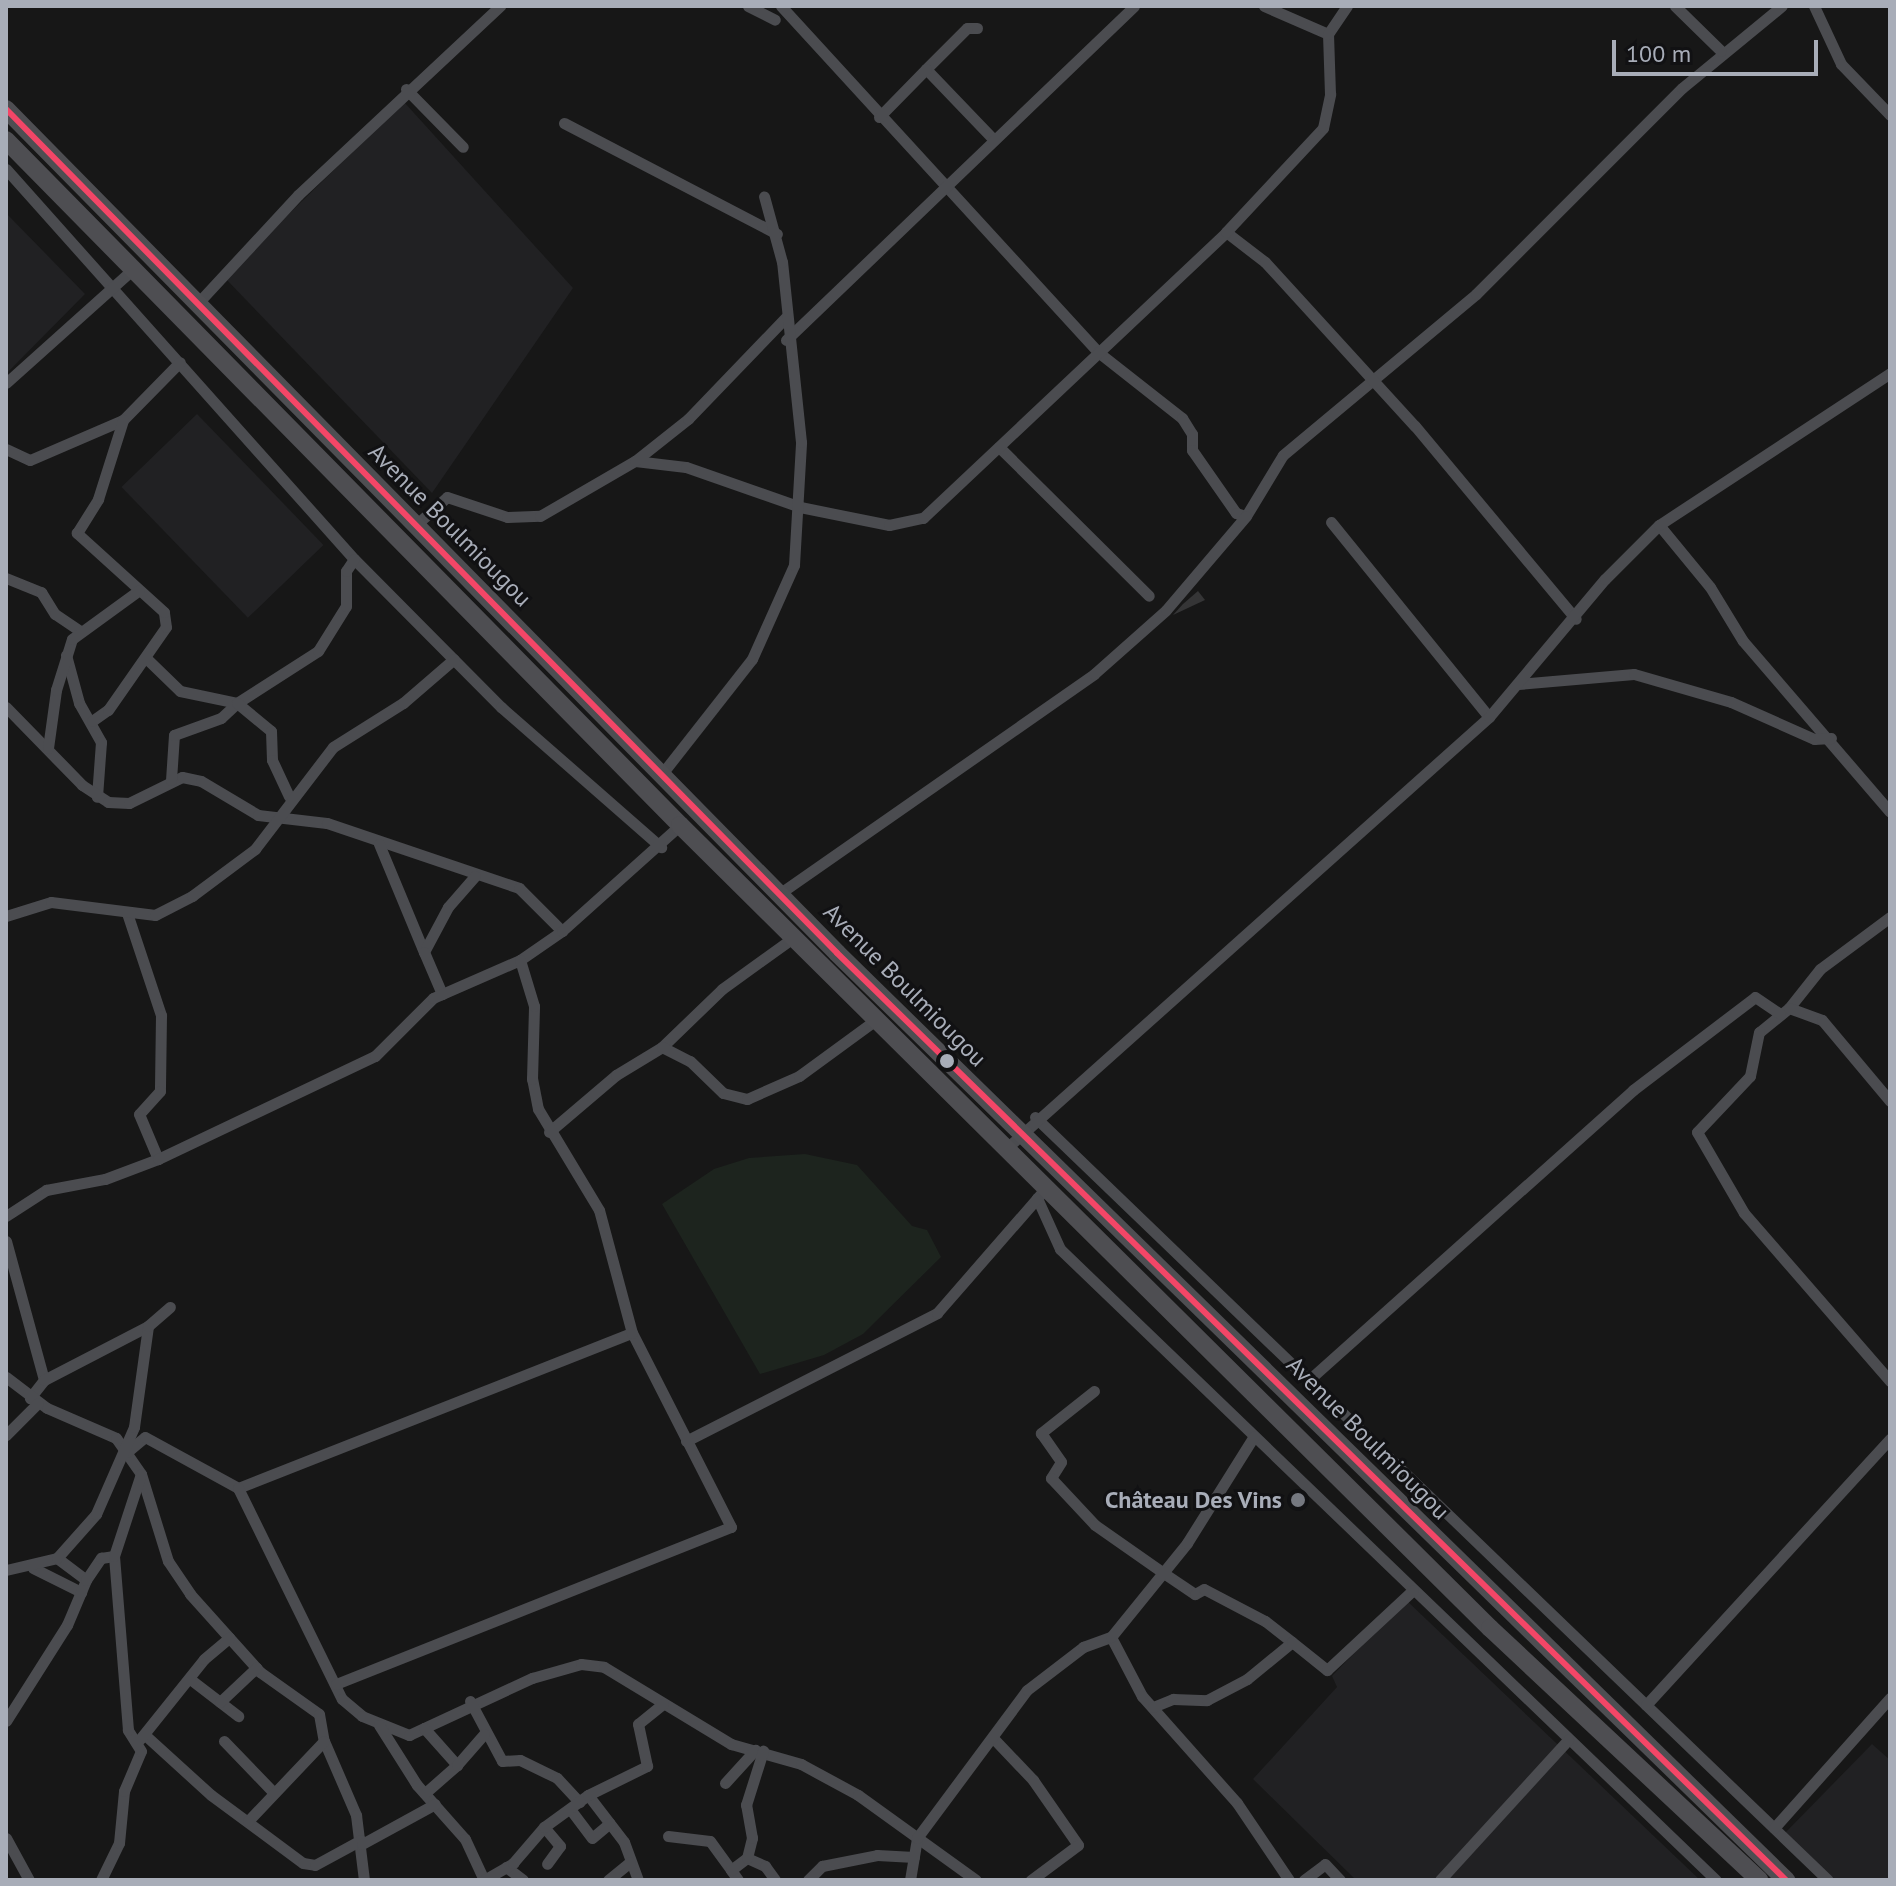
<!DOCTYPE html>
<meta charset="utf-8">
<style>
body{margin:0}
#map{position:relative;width:1896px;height:1886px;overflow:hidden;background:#171717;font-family:"PT Sans",sans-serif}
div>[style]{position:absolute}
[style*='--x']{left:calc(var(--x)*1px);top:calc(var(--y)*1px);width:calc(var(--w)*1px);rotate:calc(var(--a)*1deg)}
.built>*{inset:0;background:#212123;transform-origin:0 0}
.green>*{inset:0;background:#1d241e}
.building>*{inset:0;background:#353536}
.minor>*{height:11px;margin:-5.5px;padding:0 5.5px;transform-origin:5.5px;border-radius:5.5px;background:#4b4c50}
.trunk>*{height:18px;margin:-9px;padding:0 9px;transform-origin:9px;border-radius:9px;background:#4e4e52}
.bus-1>*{height:6px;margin:-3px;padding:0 3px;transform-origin:3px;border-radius:3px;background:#f34667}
.dots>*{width:22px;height:22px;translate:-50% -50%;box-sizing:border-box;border:4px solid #111113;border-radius:50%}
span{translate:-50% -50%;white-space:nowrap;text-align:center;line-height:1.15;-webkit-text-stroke:6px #111113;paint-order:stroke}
.street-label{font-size:24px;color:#a8adb8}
.poi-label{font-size:24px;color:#a8adb8;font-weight:700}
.right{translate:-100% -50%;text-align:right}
.frame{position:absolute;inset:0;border:8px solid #a8adb8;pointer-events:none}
.scale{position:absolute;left:1612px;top:40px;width:206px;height:36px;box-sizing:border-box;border:4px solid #a8adb8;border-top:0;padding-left:10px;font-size:24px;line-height:28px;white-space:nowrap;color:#a8adb8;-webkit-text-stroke:6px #111113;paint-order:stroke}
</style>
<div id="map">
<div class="built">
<i style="clip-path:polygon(404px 102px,573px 288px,432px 493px,224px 277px)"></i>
<i style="clip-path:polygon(6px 213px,85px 294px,6px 374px)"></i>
<i style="left:197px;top:414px;width:182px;height:105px;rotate:46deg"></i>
<i style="clip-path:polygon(1406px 1600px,1700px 1880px,1356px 1880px,1253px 1779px,1337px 1687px,1332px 1676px)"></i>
<i style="clip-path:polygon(1872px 1744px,1890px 1760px,1890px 1880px,1834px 1880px,1784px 1834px)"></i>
</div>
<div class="green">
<i style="clip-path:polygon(805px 1154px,857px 1165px,912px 1226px,927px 1230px,941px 1257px,863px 1334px,824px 1355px,760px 1374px,662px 1204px,714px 1169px,749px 1158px)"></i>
</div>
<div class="building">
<i style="clip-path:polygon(1198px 591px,1205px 600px,1173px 615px,1183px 604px)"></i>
</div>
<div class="minor">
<i style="--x:748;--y:6;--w:30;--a:27"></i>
<i style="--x:781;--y:6;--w:469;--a:47.5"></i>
<i style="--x:1098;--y:352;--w:107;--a:38.2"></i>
<i style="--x:1182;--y:418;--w:19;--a:58"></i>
<i style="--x:1192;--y:434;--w:16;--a:90"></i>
<i style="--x:1192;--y:450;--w:77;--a:55.1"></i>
<i style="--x:1236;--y:513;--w:10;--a:17"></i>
<i style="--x:1246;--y:516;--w:71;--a:-58.8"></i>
<i style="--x:1283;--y:455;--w:251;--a:-39.8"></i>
<i style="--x:1476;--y:294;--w:291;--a:-45"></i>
<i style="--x:1682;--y:88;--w:129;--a:-39.4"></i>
<i style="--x:1264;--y:6;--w:70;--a:23.6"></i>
<i style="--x:1675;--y:6;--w:64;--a:44.4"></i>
<i style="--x:1814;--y:6;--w:64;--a:65"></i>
<i style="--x:1841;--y:64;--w:71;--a:46.1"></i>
<i style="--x:977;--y:28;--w:10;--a:180"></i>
<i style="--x:967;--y:28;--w:58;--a:135"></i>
<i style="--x:926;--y:69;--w:98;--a:46.2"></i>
<i style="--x:406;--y:89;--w:81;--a:45.5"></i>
<i style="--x:879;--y:117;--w:67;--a:-45.6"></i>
<i style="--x:564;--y:123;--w:240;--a:27.5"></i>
<i style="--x:6;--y:169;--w:523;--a:48.26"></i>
<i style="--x:354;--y:559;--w:209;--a:45.2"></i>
<i style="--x:501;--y:707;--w:213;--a:41.2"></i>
<i style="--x:1226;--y:232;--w:49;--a:37.6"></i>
<i style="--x:1265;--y:262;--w:222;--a:47.6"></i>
<i style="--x:1415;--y:426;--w:251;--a:50.2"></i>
<i style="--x:197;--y:304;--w:149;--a:-47.2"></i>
<i style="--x:298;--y:195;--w:277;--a:-43.1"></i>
<i style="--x:786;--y:340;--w:482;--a:-43.8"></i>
<i style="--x:6;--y:383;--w:171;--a:-41.9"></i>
<i style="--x:999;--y:447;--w:211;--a:44.8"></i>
<i style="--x:6;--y:449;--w:26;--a:25"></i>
<i style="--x:30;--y:460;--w:101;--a:-23.3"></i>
<i style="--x:123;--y:420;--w:81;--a:-45.5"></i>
<i style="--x:635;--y:461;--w:51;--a:6.7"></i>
<i style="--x:686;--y:467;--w:121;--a:19.3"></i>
<i style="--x:800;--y:507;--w:91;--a:11.4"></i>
<i style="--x:889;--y:525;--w:35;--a:-12"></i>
<i style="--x:923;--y:518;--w:417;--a:-43.3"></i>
<i style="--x:1226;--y:232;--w:142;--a:-47"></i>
<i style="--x:1323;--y:128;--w:35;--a:-78"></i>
<i style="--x:1330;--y:94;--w:60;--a:-91.9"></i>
<i style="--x:1328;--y:34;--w:34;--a:-56"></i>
<i style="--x:1331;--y:522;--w:251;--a:51"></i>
<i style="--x:417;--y:524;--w:40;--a:-42"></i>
<i style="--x:447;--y:497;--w:63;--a:18.4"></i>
<i style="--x:507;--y:517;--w:33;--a:-2"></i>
<i style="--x:540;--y:516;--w:110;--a:-30.1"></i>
<i style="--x:635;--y:461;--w:68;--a:-38.4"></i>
<i style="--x:688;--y:419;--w:141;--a:-46.1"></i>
<i style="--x:1659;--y:525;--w:80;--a:50.6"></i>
<i style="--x:1710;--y:587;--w:63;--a:58.6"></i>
<i style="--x:1743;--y:641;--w:225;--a:49.3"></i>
<i style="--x:6;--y:578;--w:38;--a:22"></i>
<i style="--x:41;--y:592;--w:26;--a:58"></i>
<i style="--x:55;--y:614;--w:29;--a:34"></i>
<i style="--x:66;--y:655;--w:50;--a:74.8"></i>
<i style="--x:79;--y:703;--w:45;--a:60.6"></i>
<i style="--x:101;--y:742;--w:55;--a:94.2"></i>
<i style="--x:146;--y:658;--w:47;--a:44.1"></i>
<i style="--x:180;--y:691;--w:58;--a:11.9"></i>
<i style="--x:237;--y:703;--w:96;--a:-32.7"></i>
<i style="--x:318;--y:651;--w:53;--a:-58.1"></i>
<i style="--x:346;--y:606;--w:35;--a:-90"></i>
<i style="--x:346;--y:571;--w:14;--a:-56"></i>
<i style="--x:1518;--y:684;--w:116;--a:-4.9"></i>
<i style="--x:1634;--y:674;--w:101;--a:16.1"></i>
<i style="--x:1731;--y:702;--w:91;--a:24"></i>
<i style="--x:1814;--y:739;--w:17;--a:-3"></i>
<i style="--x:6;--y:707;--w:109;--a:45.7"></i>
<i style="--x:82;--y:785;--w:31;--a:33"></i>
<i style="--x:108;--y:802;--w:21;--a:3"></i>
<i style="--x:129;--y:803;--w:59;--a:-26.1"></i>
<i style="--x:182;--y:777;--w:19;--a:12"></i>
<i style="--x:201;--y:781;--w:66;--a:30.8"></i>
<i style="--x:258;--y:815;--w:69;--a:6.6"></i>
<i style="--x:327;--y:823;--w:203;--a:18.7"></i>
<i style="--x:519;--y:888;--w:61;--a:45"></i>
<i style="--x:92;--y:721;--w:19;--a:-35"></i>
<i style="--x:108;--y:710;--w:101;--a:-55.1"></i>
<i style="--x:166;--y:627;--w:15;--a:-98"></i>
<i style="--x:164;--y:612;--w:118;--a:-137.8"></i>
<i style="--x:77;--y:533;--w:40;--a:-58"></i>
<i style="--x:98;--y:499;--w:83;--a:-72.4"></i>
<i style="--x:48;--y:748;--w:59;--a:-82.1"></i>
<i style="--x:56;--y:690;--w:53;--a:-72.6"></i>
<i style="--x:72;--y:639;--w:82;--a:-36"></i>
<i style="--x:661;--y:775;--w:147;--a:-51.9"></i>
<i style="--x:752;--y:659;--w:103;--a:-65.9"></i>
<i style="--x:794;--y:565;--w:123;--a:-86.7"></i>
<i style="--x:801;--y:442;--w:181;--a:-96"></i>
<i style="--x:782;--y:262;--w:68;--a:-105.3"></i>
<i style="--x:171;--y:780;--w:45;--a:-86.2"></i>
<i style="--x:174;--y:735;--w:50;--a:-19.9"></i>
<i style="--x:221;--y:718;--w:22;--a:-43"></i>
<i style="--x:237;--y:703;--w:44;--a:39.5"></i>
<i style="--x:271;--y:731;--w:29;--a:88"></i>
<i style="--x:272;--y:760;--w:40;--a:65"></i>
<i style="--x:379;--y:844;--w:117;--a:67.4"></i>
<i style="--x:424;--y:952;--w:51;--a:-61.9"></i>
<i style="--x:448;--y:907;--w:41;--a:-48.9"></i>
<i style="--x:779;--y:894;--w:384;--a:-34.9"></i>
<i style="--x:1094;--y:674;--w:96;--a:-41.6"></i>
<i style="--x:1166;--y:610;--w:123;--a:-49.6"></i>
<i style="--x:127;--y:913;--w:108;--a:71.6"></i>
<i style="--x:161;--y:1015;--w:76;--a:90.8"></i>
<i style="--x:160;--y:1091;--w:31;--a:132"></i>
<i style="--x:139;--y:1114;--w:49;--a:67.1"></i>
<i style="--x:6;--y:916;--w:47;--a:-17.3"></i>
<i style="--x:51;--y:902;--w:105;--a:7.1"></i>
<i style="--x:155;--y:915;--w:42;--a:-27.2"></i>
<i style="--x:192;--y:896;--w:79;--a:-36.7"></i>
<i style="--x:255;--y:849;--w:128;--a:-52.6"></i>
<i style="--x:333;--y:747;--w:83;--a:-32.2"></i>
<i style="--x:403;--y:703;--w:67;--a:-40.8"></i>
<i style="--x:1890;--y:917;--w:87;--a:143.4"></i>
<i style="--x:1820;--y:969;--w:50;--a:128.5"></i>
<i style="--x:1789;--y:1008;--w:38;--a:141"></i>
<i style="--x:1759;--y:1032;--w:45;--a:101.6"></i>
<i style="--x:1750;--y:1076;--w:77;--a:133.4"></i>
<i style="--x:1697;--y:1132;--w:94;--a:59.9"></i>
<i style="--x:1744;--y:1213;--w:223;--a:49"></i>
<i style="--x:424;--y:952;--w:46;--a:66.8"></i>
<i style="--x:1789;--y:1008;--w:35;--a:20"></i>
<i style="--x:1822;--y:1020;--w:106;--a:50"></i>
<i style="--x:662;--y:1047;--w:83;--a:-44"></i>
<i style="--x:722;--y:989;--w:89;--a:-35.8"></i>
<i style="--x:1035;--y:1117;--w:1100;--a:43.9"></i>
<i style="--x:549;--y:1132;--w:88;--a:-40.4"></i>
<i style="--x:616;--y:1075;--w:54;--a:-31.3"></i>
<i style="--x:662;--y:1047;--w:31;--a:27"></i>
<i style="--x:690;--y:1061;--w:46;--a:44.1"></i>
<i style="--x:723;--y:1093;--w:25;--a:14"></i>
<i style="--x:747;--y:1099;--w:57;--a:-23.9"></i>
<i style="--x:799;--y:1076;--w:97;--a:-36.2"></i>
<i style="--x:1009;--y:1146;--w:644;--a:-41.79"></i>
<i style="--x:1489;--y:717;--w:180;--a:-50"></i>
<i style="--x:1605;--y:579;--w:76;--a:-45"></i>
<i style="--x:1659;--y:525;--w:277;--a:-33.3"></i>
<i style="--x:1037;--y:1198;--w:56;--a:65.7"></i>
<i style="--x:1060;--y:1249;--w:910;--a:43.89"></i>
<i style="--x:6;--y:1216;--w:48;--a:-33"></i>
<i style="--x:46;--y:1190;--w:60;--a:-10.6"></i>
<i style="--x:105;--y:1179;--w:57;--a:-20.7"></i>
<i style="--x:158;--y:1159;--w:240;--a:-25.4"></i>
<i style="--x:375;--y:1056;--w:82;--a:-45"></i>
<i style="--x:433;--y:998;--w:95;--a:-23.6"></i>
<i style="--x:520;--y:960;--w:51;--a:-34.6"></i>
<i style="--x:562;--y:931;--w:159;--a:-41.9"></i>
<i style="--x:6;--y:1241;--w:144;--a:74.7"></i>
<i style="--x:44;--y:1380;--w:23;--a:128"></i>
<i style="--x:6;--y:1377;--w:51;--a:37.1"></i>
<i style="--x:47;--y:1408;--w:75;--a:23.5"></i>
<i style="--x:116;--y:1438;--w:44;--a:55.2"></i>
<i style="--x:141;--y:1474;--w:91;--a:72.8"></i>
<i style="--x:168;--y:1561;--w:40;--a:56"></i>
<i style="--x:190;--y:1594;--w:105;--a:48.1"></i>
<i style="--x:260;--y:1672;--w:72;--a:35.4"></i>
<i style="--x:319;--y:1714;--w:27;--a:80"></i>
<i style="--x:324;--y:1741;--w:81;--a:66.6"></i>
<i style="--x:356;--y:1815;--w:65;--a:83"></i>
<i style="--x:1311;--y:1378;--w:432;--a:-41.8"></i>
<i style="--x:1633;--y:1090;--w:153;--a:-37.3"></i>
<i style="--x:1755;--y:997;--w:30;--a:34"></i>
<i style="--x:44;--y:1380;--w:117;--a:-27.4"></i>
<i style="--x:1094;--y:1391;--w:68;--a:141.6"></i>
<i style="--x:1041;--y:1433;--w:35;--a:55"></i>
<i style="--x:1061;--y:1462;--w:19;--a:122"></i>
<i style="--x:1051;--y:1478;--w:64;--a:46.9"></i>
<i style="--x:1095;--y:1525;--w:85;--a:35"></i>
<i style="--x:1165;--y:1574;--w:36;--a:34"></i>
<i style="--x:1195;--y:1594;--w:10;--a:-29"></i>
<i style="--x:1204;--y:1589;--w:69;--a:27.7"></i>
<i style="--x:1265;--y:1621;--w:34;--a:38"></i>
<i style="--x:6;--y:1435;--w:45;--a:-45"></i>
<i style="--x:686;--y:1441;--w:282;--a:-27"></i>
<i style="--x:937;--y:1313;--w:157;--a:-48.9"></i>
<i style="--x:127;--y:1452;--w:23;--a:-40"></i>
<i style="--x:145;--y:1437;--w:106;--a:28.7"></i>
<i style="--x:238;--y:1488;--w:423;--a:-21.5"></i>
<i style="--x:238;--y:1488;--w:235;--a:63.8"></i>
<i style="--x:342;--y:1699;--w:26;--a:40"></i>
<i style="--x:362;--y:1716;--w:51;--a:22"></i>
<i style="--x:409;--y:1735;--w:136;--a:-24.9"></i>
<i style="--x:532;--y:1678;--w:51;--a:-15.9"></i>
<i style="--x:581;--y:1664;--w:23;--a:7"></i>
<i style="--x:604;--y:1667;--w:149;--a:31.2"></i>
<i style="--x:731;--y:1744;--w:73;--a:15.9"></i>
<i style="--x:801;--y:1764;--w:65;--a:28.5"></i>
<i style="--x:858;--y:1795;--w:145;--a:35.8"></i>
<i style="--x:57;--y:1558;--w:36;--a:37"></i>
<i style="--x:33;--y:1568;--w:54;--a:26.6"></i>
<i style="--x:6;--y:1570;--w:52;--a:-13.2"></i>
<i style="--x:57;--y:1558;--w:59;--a:-48.4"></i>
<i style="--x:96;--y:1514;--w:95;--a:-66.4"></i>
<i style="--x:134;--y:1427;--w:102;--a:-82.1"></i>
<i style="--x:148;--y:1326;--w:29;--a:-41"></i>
<i style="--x:1111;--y:1637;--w:67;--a:62.3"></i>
<i style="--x:1142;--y:1696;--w:143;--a:48.4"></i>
<i style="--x:1237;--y:1803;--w:93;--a:56"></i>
<i style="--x:190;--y:1679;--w:61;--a:37.6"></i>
<i style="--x:336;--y:1684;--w:425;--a:-21.7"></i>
<i style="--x:731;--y:1527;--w:218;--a:-117"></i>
<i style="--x:632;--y:1333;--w:127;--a:-105"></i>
<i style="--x:599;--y:1210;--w:118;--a:-121.1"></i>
<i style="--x:538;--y:1109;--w:31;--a:-101"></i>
<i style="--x:532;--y:1079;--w:73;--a:-88.4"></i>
<i style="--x:534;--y:1006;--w:48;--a:-106.9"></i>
<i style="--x:470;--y:1701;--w:68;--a:61.9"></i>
<i style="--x:502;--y:1761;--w:18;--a:-3"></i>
<i style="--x:520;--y:1760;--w:41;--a:25.9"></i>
<i style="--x:557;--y:1778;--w:33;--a:47"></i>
<i style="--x:220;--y:1702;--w:50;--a:-43.4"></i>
<i style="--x:1646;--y:1705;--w:361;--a:-47.5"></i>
<i style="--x:1153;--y:1707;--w:22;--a:-22"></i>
<i style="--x:1173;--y:1699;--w:34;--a:2"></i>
<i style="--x:1207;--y:1700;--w:45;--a:-27.7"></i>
<i style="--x:1247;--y:1679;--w:58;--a:-39.4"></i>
<i style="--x:1292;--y:1642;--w:45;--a:38.7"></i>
<i style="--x:1327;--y:1670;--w:117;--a:-42.9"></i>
<i style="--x:6;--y:1721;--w:114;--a:-57.6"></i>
<i style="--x:67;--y:1625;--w:49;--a:-67.1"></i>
<i style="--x:86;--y:1580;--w:27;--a:-56"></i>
<i style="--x:101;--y:1558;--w:13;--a:-9"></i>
<i style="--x:379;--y:1725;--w:71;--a:57.7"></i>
<i style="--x:417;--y:1785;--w:72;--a:48.4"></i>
<i style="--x:465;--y:1839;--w:45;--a:65.1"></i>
<i style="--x:424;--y:1728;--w:50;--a:48.3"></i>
<i style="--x:457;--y:1765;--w:43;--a:138.8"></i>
<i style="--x:145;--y:1735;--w:89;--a:42.3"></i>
<i style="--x:211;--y:1795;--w:114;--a:36.5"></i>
<i style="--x:303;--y:1863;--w:12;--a:9"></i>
<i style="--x:315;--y:1865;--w:52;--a:-28.5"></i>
<i style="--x:140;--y:1739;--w:102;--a:-51.3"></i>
<i style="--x:204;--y:1659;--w:33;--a:-40"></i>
<i style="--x:994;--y:1739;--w:57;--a:46.4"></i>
<i style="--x:1033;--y:1780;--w:79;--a:55.3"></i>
<i style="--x:1078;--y:1845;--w:59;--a:143.3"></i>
<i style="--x:224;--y:1741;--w:72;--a:46.1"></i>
<i style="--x:457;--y:1765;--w:41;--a:-48.9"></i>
<i style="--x:725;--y:1783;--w:45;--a:-47.7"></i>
<i style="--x:588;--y:1795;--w:59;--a:52.5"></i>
<i style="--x:624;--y:1842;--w:40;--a:69.8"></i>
<i style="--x:570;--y:1809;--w:36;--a:53"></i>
<i style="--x:592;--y:1838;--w:23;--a:-40"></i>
<i style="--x:248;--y:1821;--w:110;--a:-46.5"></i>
<i style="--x:544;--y:1827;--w:25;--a:50"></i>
<i style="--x:560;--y:1846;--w:22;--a:126"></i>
<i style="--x:1774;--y:1828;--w:174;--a:-48.3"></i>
<i style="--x:668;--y:1836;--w:42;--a:6.8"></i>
<i style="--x:710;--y:1841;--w:36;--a:54"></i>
<i style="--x:6;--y:1838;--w:48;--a:61.3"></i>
<i style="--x:362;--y:1844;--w:83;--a:-28.7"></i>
<i style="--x:747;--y:1858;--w:20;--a:24"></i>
<i style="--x:765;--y:1866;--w:17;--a:54"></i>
<i style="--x:506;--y:1867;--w:21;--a:37"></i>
<i style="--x:101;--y:1880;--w:41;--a:-64.1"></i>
<i style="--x:119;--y:1843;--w:52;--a:-84.5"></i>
<i style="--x:124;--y:1791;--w:43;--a:-67"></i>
<i style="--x:141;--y:1751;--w:25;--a:-122"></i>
<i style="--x:128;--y:1730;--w:175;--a:-94.6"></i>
<i style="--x:114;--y:1556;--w:86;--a:-71.8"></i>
<i style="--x:484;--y:1880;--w:34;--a:-30"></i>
<i style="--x:513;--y:1863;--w:48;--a:-49.3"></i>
<i style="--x:544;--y:1827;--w:54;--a:-36"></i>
<i style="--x:588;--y:1795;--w:66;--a:-26.2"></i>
<i style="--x:647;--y:1766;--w:43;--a:-102.1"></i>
<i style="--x:638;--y:1724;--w:32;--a:-39"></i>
<i style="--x:608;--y:1880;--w:28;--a:-39"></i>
<i style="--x:738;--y:1880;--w:12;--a:-125"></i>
<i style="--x:731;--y:1870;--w:20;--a:-37"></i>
<i style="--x:747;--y:1858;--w:21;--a:-76"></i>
<i style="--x:752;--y:1838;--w:34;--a:-100"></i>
<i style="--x:746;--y:1805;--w:57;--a:-72.5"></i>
<i style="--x:808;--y:1880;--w:20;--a:-45"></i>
<i style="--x:822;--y:1866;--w:56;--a:-11.3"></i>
<i style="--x:877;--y:1855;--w:37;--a:3"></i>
<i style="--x:910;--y:1880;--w:43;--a:-80.5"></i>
<i style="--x:917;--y:1838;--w:184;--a:-53.4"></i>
<i style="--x:1027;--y:1690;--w:71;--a:-37.5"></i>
<i style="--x:1083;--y:1647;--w:30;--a:-20"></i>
<i style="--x:1111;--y:1637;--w:121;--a:-51"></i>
<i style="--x:1187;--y:1543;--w:126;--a:-57.9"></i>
<i style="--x:1304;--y:1880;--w:26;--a:-37"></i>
<i style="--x:1325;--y:1864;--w:22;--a:47"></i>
<i style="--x:1440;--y:1880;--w:190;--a:-47.6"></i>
</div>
<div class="trunk">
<i style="--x:6;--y:109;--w:1184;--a:45.44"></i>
<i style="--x:837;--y:953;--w:1327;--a:44.33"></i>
<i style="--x:6;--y:140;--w:961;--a:45.46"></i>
<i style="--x:680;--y:825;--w:1141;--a:44.75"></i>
<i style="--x:1490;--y:1628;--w:369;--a:43.1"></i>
</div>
<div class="bus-1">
<i style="--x:6;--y:109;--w:1184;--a:45.44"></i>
<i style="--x:837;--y:953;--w:1327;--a:44.33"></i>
</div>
<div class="dots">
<i style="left:947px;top:1061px;background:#a8adb8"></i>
<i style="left:1298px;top:1500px;background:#757880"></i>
</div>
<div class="street-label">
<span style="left:450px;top:525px;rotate:45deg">Avenue Boulmiougou</span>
<span style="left:905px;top:985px;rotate:45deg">Avenue Boulmiougou</span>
<span style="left:1368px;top:1438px;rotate:45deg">Avenue Boulmiougou</span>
</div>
<div class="poi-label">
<span class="right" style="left:1282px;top:1500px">Château Des Vins</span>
</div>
<div class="frame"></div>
<div class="scale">100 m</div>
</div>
